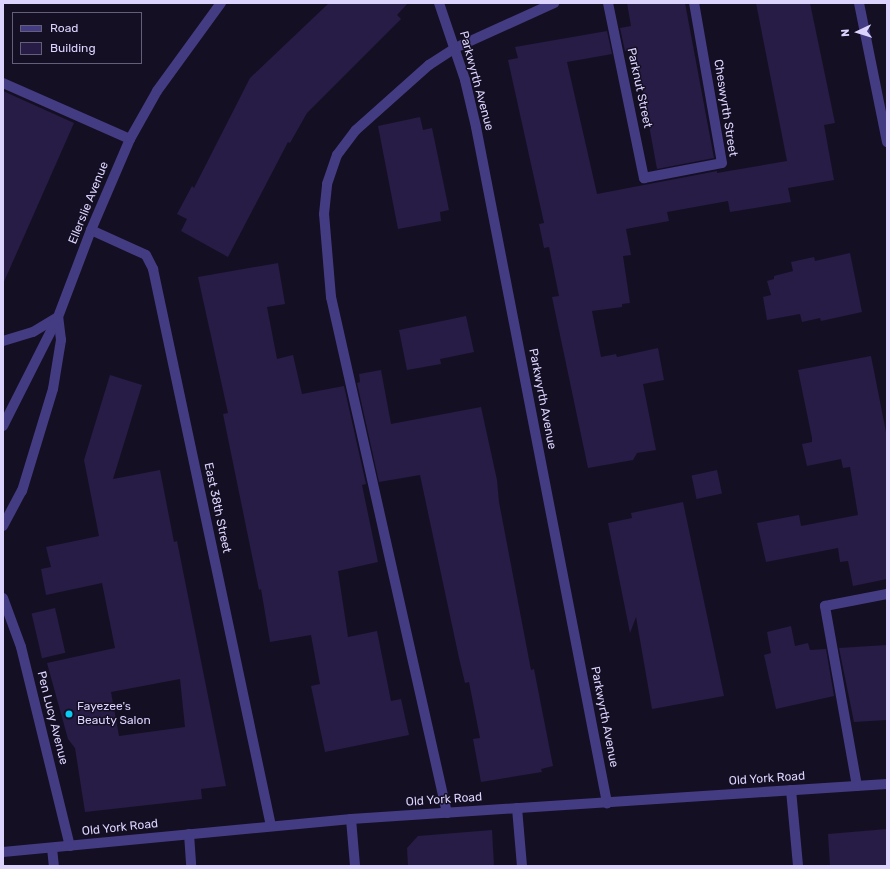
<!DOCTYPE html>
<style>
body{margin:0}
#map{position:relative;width:890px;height:869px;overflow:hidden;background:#150f24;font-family:Rubik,sans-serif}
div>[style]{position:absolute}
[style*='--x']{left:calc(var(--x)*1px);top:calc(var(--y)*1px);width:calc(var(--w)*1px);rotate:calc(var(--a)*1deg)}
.building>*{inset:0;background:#271c45;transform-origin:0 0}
.service>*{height:10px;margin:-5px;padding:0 5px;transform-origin:5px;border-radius:5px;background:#443c82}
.minor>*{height:10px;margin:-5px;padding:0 5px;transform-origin:5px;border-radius:5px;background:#443c82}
.tertiary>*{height:10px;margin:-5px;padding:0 5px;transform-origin:5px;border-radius:5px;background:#443c82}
.dots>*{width:11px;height:11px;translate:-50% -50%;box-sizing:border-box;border:2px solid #150f24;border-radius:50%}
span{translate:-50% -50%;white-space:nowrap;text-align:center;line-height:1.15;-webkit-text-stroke:3px #150f24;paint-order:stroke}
.street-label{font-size:12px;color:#dcd4fd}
.poi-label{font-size:12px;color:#dcd4fd}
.left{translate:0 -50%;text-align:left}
.frame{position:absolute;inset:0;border:4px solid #dcd4fd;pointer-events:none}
.legend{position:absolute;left:12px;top:12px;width:130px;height:52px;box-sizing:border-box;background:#150f24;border:1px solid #655e7b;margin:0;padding:5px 7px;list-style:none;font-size:12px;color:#dcd4fd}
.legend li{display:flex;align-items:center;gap:8px;height:20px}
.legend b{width:20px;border:1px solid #655e7b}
.north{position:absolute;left:838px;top:12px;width:40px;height:40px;-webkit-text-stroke:3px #150f24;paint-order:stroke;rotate:266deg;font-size:11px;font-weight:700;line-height:16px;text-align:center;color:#dcd4fd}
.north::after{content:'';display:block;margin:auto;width:14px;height:18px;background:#dcd4fd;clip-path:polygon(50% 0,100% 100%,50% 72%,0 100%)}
</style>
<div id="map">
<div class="building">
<i style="clip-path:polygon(329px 3px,408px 3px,397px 15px,401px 19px,307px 113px,290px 143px,288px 142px,228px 257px,181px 231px,187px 219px,177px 214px,192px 186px,194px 188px,250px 78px)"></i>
<i style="clip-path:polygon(627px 3px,685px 3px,714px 158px,657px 169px,635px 49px,625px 51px,620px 28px,631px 26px)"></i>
<i style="clip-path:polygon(756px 3px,810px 3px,835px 123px,824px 125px,834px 180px,788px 188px,791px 202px,730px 212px,728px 201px,667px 212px,669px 221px,626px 229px,631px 255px,623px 256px,630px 303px,622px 304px,622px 307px,592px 311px,601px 357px,616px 354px,617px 357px,658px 348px,664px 380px,643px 384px,656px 450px,637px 453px,633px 460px,588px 468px,552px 297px,559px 296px,549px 247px,544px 248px,539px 224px,544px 223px,508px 60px,518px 58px,515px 47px,607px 31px,612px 54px,567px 62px,597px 194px,717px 171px,717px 173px,787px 161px)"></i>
<i style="clip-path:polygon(3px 91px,74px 123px,3px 284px)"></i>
<i style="clip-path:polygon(420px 117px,423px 130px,432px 128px,449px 210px,440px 212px,441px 221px,398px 229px,378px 126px)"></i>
<i style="clip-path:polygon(850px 253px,862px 312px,821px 321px,820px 318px,802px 322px,800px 314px,767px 320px,763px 297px,771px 295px,767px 281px,774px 279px,774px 276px,793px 271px,791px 262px,814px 257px,815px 261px)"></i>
<i style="clip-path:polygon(278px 263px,285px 304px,267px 307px,277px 359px,293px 355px,302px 394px,344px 386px,366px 484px,362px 485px,378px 562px,338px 571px,348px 637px,377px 631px,391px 701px,401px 699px,409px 735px,325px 752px,311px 686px,320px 684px,311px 635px,270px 642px,261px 589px,259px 590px,223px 414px,228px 413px,198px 277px)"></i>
<i style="clip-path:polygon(466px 316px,474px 352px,440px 359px,441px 364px,407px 370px,399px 330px)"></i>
<i style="clip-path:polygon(871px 356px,887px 437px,887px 579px,853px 586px,848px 561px,840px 562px,838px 548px,766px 562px,757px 523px,799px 515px,801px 526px,858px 515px,850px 467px,843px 468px,841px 459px,807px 466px,802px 444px,812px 442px,812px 438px,798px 370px)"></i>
<i style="clip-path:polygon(381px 370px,391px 424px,481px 407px,497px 480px,499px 502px,531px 670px,534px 669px,553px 766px,541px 769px,542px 772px,481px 782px,473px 739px,480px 738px,469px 682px,465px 683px,459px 658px,420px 475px,379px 482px,357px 383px,360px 382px,359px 374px)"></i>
<i style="clip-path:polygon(evenodd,110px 375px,142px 385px,113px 479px,160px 470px,174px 542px,177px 541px,226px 786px,201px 789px,202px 799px,85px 812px,75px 748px,68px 739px,47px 663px,115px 648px,102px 583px,46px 595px,41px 569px,51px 567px,46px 547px,99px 536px,84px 460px,110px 375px,180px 679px,185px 727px,119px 736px,111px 692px,180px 679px)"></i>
<i style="left:717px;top:470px;width:24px;height:26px;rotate:78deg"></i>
<i style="clip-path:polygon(683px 502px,724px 696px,652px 709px,636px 617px,630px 633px,608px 523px,632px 518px,631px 513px)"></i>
<i style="left:55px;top:608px;width:46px;height:24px;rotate:77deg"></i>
<i style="clip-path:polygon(791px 626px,795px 646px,808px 643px,810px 650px,826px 649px,834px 696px,776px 709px,764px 655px,771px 653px,767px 632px)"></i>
<i style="clip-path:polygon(887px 645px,887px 720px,854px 722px,839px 648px)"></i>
<i style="clip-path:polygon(887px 829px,887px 866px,830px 866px,828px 834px)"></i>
<i style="clip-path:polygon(492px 830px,494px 866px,408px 866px,407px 848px,418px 836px)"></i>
</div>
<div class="service">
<i style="--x:608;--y:3;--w:179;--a:78.4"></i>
<i style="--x:644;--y:178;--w:79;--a:-10.9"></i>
<i style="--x:722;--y:163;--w:162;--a:-99.9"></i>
<i style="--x:3;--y:83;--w:139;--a:23.8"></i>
<i style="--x:857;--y:786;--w:183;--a:-100.1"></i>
<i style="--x:825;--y:606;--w:63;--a:-11"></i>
<i style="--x:517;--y:808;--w:58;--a:85.1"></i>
<i style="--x:447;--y:813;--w:529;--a:-102.67"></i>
<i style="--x:331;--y:297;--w:83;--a:-94.8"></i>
<i style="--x:324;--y:214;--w:30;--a:-84"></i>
<i style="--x:327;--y:184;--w:31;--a:-71"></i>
<i style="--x:337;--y:155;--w:31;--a:-53"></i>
<i style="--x:356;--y:130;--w:98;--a:-41.7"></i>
<i style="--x:429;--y:65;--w:31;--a:-33"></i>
<i style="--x:455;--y:48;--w:109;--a:-24.4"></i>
<i style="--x:189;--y:834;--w:32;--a:86"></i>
<i style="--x:52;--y:848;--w:18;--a:84"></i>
</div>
<div class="minor">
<i style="--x:439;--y:3;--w:81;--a:71.3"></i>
<i style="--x:465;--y:80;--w:48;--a:76.8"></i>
<i style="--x:476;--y:127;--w:689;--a:79.03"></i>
<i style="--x:859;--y:3;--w:142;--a:78.6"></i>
<i style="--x:91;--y:230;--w:60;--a:24.4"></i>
<i style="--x:146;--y:255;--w:16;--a:63"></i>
<i style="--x:153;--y:269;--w:569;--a:78.04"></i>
<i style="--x:3;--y:598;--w:52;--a:69.8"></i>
<i style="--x:21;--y:647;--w:205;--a:76.2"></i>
<i style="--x:791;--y:790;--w:76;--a:84.7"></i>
<i style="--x:351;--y:819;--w:47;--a:85.1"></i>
<i style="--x:3;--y:852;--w:350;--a:-5.4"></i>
<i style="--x:351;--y:819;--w:537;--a:-3.74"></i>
</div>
<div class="tertiary">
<i style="--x:3;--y:341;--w:31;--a:-17"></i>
<i style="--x:33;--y:332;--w:29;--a:-31"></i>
<i style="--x:3;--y:426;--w:122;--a:-63.2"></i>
<i style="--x:58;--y:317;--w:93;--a:-69.2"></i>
<i style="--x:91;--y:230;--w:99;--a:-66.8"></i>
<i style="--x:130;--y:139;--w:55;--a:-60.6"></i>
<i style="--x:157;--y:91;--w:109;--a:-54"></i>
<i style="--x:3;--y:526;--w:40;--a:-62"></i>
<i style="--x:22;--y:491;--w:107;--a:-73.1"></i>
<i style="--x:53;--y:389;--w:50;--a:-80.7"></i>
<i style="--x:61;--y:340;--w:23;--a:-97"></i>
</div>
<div class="dots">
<i style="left:69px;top:714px;background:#09ccf5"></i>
</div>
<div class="street-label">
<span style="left:476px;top:81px;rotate:75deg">Parkwyrth Avenue</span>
<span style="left:639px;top:88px;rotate:78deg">Parknut Street</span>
<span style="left:725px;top:108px;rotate:81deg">Cheswyrth Street</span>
<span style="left:89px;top:203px;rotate:-68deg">Ellerslie Avenue</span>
<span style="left:542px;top:399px;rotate:79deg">Parkwyrth Avenue</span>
<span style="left:217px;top:508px;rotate:78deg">East 38th Street</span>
<span style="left:604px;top:717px;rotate:79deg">Parkwyrth Avenue</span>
<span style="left:52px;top:718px;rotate:76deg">Pen Lucy Avenue</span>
<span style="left:767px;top:779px;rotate:-4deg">Old York Road</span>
<span style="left:444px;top:800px;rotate:-4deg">Old York Road</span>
<span style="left:120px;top:828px;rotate:-6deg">Old York Road</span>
</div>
<div class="poi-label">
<span class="left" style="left:77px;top:714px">Fayezee's<br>Beauty Salon</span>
</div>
<div class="frame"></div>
<ul class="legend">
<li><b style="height:5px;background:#443c82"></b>Road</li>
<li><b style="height:11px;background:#271c45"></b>Building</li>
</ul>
<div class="north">N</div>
</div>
